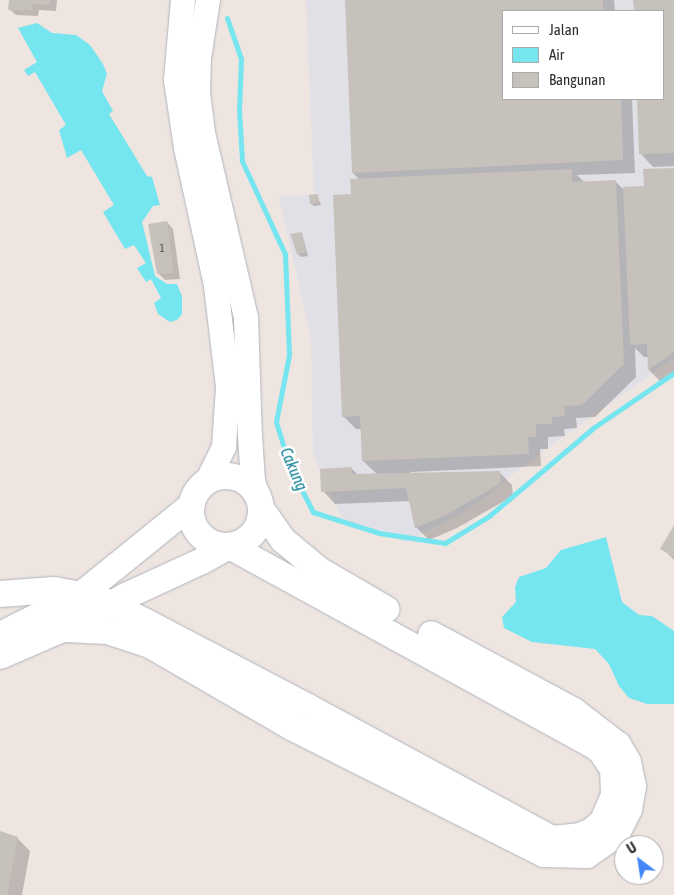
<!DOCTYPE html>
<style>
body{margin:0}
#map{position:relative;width:674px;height:895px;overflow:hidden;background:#eee5e0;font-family:"Asap Condensed",sans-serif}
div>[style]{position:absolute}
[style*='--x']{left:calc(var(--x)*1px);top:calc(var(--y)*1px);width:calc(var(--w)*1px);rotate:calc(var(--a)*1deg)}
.industrial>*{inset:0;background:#e1e0e7}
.water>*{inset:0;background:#75e5ef}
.shadow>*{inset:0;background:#0003}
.stream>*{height:5px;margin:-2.5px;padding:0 2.5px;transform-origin:2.5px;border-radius:2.5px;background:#75e5ef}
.building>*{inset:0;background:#c7c1bb;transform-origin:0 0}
.roads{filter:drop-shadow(0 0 1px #b0b5bd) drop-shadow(0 0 1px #b0b5bd)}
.tertiary>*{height:24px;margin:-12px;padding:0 12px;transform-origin:12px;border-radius:12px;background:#fff}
.secondary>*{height:26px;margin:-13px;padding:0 13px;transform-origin:13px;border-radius:13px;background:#fff}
.secondary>.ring{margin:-13px;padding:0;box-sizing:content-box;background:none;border:26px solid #fff;border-radius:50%}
span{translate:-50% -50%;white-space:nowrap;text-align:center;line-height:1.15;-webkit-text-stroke:5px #fff;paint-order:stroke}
.number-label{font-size:12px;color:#545250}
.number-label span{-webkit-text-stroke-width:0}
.water-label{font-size:16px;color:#0e7d92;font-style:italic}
.legend{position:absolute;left:502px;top:10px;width:162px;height:90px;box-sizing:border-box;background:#fff;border:1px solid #ababab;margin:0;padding:6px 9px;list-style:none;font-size:15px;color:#2d2d2d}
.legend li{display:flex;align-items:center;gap:10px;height:25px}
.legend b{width:25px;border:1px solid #ababab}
.north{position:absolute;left:614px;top:835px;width:50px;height:50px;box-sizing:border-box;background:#fff;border:1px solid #ababab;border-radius:50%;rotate:329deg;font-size:14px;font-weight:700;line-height:20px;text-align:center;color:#2d2d2d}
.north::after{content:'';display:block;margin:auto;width:18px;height:22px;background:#4286f9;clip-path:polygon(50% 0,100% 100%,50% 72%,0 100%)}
</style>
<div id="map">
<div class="industrial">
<i style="clip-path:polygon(evenodd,306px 0,674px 0,674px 358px,527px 463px,471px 508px,406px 542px,342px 519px,313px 455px,311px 338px,279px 197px,314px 194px,306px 0,503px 11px,663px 11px,663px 99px,503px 99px,503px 11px)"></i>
</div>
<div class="water">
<i style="clip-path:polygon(37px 23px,52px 33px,76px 35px,90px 45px,103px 64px,107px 74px,102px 91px,113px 111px,109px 114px,147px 176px,152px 177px,160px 205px,153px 206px,142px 222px,155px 276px,167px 284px,177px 284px,182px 296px,182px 314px,177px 320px,170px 322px,158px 314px,154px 303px,161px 298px,151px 279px,146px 282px,137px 268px,146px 263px,134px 245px,125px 249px,103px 212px,114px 205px,81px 150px,67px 158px,59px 130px,66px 125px,35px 72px,28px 76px,24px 70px,37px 62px,18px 28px)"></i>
<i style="clip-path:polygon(606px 537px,622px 602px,639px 615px,652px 616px,674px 631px,674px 704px,647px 704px,629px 698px,619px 686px,609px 664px,595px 649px,532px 642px,504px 628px,502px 617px,516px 602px,515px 587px,519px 577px,546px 568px,561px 550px)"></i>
</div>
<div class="shadow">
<i style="clip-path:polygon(10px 0,57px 0,56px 11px,39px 10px,38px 16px,16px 15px,9px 9px)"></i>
<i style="clip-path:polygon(346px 0,614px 0,615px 11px,503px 11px,503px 99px,632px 99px,635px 173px,577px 175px,585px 183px,616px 182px,624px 190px,645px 187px,674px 169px,674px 373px,661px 382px,649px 370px,648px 357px,644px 357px,635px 348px,636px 377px,595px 417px,576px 418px,577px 428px,564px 429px,565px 436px,548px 437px,548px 449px,540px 449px,541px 466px,410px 472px,414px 477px,500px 473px,512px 485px,513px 496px,457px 528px,429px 540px,416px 527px,410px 501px,335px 504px,323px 491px,352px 469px,358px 475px,377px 474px,363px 461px,362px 429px,356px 429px,343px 416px,352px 195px,360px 180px,353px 173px)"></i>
<i style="clip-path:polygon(634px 0,674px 0,674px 166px,653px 167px,641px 154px,638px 99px,663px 99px,663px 11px,635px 11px)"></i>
<i style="clip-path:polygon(317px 195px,321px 205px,314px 206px,312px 204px)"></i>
<i style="clip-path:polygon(167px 222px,173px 229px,180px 279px,165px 280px,158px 273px)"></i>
<i style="clip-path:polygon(302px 233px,308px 256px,301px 257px,298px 254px)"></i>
<i style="clip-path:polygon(674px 528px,674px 560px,662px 548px)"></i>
<i style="clip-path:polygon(0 834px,17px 838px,30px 851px,22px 895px,0 895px)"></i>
</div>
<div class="stream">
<i style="--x:227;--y:18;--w:43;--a:71.1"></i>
<i style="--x:241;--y:59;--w:51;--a:92.2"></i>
<i style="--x:239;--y:110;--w:51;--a:86.6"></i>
<i style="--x:242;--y:161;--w:102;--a:65.2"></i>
<i style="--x:285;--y:254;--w:101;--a:87.7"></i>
<i style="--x:289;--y:355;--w:68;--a:101"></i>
<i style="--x:276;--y:422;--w:47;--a:72.7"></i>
<i style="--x:290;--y:467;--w:51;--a:62.9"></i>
<i style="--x:313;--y:512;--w:69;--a:17.7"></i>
<i style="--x:379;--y:533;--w:67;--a:8.6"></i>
<i style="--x:445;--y:543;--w:52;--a:-31.5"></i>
<i style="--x:489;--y:516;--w:136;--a:-40.2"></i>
<i style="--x:593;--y:428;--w:98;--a:-34.2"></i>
</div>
<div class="building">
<i style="clip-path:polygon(9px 0,50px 0,50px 5px,33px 4px,32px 10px,8px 10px)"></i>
<i style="clip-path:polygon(345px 0,603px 0,603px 11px,503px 11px,503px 99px,621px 99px,623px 160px,352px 173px)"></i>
<i style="clip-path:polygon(633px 0,674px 0,674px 153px,639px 154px,637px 99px,663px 99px,663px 11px,634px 11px)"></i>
<i style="clip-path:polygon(674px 168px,674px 352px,648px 370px,647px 344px,630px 345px,623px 187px,644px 186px,643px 169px)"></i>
<i style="clip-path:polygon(572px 169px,572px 182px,616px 180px,624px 364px,582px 405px,564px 406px,565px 416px,552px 417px,552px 424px,536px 424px,536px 437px,528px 437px,529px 454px,362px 461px,360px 416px,342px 417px,333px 195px,351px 194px,350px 179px)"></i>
<i style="left:318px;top:194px;width:9px;height:9px;rotate:84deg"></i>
<i style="clip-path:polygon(167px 221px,174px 273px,157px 274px,148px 224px)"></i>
<i style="clip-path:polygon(302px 232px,306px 253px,297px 254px,290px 234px)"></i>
<i style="clip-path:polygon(352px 467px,352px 474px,500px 471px,501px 483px,444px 516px,415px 528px,406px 488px,321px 492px,320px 469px)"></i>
<i style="clip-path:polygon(674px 525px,674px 557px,660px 549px)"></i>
<i style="clip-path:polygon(0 831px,18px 837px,7px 895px,0 895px)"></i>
</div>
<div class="roads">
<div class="tertiary">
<i style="--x:183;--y:0;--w:80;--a:95"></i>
<i style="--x:176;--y:80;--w:69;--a:81.6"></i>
<i style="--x:186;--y:148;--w:141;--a:77.7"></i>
<i style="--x:216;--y:286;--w:102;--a:83.2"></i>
<i style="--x:228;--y:387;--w:60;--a:93.8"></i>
<i style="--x:224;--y:447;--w:39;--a:116"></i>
<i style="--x:208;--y:0;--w:59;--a:98.8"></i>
<i style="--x:199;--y:58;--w:35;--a:92"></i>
<i style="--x:198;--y:93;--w:40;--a:82.9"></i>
<i style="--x:203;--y:133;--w:190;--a:76.9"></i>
<i style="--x:246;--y:318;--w:118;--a:88.1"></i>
<i style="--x:250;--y:436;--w:45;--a:86.2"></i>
<i style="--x:253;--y:481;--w:14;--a:73"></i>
</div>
<div class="secondary">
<i class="ring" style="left:191px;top:476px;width:44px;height:44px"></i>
<i style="--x:262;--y:510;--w:37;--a:55"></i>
<i style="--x:283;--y:540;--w:47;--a:39.8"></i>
<i style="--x:319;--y:570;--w:78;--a:30.2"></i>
<i style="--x:0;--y:594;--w:54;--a:-4.2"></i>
<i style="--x:54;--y:590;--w:44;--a:10.5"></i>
<i style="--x:97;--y:598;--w:15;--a:23"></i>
<i style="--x:111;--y:604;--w:42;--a:27.2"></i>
<i style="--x:148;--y:623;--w:178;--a:27.7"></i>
<i style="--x:306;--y:706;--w:280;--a:28.4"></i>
<i style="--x:552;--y:839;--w:28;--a:-6"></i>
<i style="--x:580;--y:836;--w:13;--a:-23"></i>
<i style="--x:592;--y:831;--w:15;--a:-42"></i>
<i style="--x:603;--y:821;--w:28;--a:-67"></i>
<i style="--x:614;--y:795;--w:26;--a:-92"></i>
<i style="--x:613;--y:769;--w:23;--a:-124"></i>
<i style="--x:600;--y:750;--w:11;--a:-146"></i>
<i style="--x:591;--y:744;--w:413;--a:-151.3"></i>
<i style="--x:229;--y:546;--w:31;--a:151"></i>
<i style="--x:202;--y:561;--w:84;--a:155.3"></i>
<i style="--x:126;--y:596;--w:17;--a:152"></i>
<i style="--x:111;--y:604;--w:25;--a:151"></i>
<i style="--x:89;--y:616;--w:32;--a:154"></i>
<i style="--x:60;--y:630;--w:65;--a:156.6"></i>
<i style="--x:66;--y:629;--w:41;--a:2.8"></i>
<i style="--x:107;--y:631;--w:45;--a:18"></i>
<i style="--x:150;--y:645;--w:165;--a:30.1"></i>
<i style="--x:293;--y:728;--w:281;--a:26.7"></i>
<i style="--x:544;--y:854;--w:43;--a:1.3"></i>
<i style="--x:587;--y:855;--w:35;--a:-35"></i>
<i style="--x:616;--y:835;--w:29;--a:-63"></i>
<i style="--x:629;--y:809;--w:23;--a:-80"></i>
<i style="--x:633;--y:786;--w:25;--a:-102"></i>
<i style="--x:628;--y:762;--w:20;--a:-120"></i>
<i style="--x:618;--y:745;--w:56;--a:-142.3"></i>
<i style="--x:574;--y:711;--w:162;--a:-151.7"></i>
<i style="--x:0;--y:635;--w:92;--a:-26.6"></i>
<i style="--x:82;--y:594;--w:141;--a:-39"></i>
</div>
</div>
<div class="number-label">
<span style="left:162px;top:249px">1</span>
</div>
<div class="water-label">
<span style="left:294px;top:469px;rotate:67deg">Cakung</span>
</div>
<ul class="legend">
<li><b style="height:6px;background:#fff"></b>Jalan</li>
<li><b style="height:14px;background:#75e5ef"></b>Air</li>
<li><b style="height:14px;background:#c7c1bb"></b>Bangunan</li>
</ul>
<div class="north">U</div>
</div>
